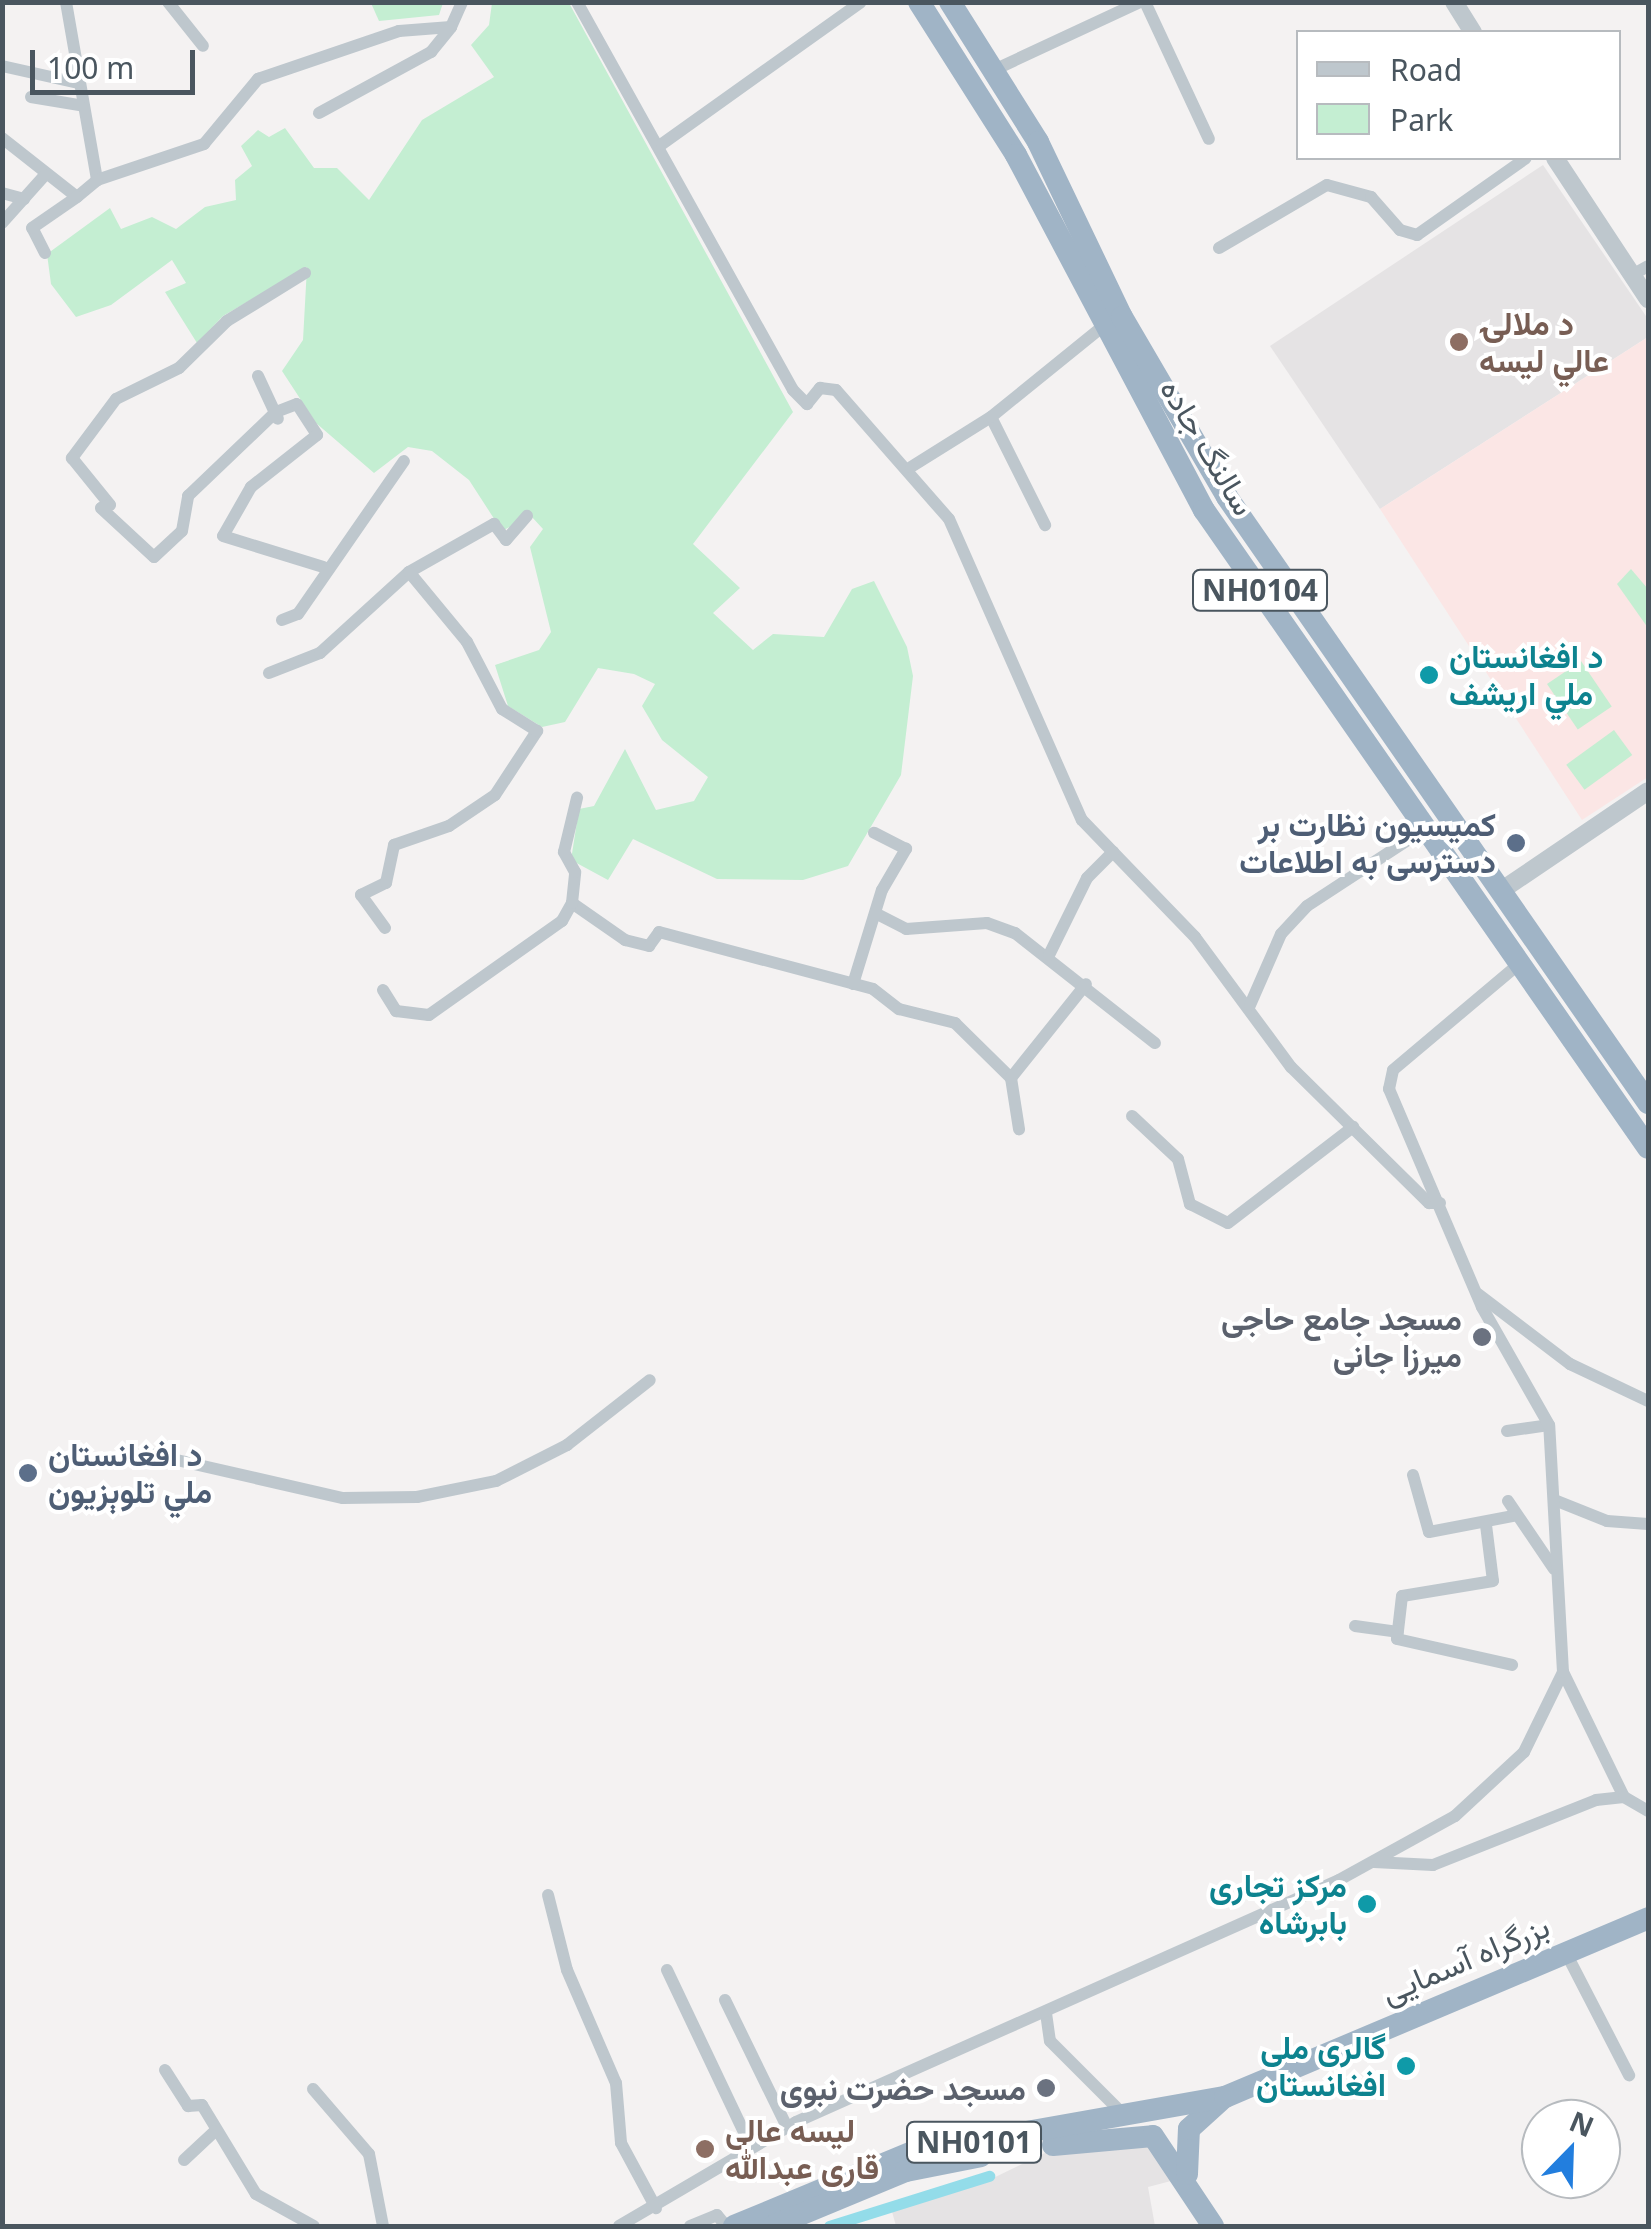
<!DOCTYPE html>
<meta charset="utf-8">
<style>
body{margin:0}
#map{position:relative;width:1651px;height:2229px;overflow:hidden;background:#f4f2f2;font-family:"Noto Sans",Vazirmatn,sans-serif}
div>[style]{position:absolute}
[style*='--x']{left:calc(var(--x)*1px);top:calc(var(--y)*1px);width:calc(var(--w)*1px);rotate:calc(var(--a)*1deg)}
.education>*{inset:0;background:#e5e3e4}
.medical>*{inset:0;background:#fbe6e5}
.green>*{inset:0;background:#c4eed2;transform-origin:0 0}
.canal>*{height:11px;margin:-5.5px;padding:0 5.5px;transform-origin:5.5px;border-radius:5.5px;background:#93dce9}
.minor>*{height:12px;margin:-6px;padding:0 6px;transform-origin:6px;border-radius:6px;background:#bec7cd}
.tertiary>*{height:18px;margin:-9px;padding:0 9px;transform-origin:9px;border-radius:9px;background:#bec7cd}
.trunk>*{height:22px;margin:-11px;padding:0 11px;transform-origin:11px;border-radius:11px;background:#a0b4c6}
.dots>*{width:28px;height:28px;translate:-50% -50%;box-sizing:border-box;border:5px solid #fff;border-radius:50%}
span{translate:-50% -50%;white-space:nowrap;text-align:center;line-height:1.15;-webkit-text-stroke:8px #fff;paint-order:stroke}
.shield-label span{padding:2px 8px;background:#fff;border:2px solid;border-radius:8px;-webkit-text-stroke-width:0}
.shield-label{font-size:30px;color:#4a565f;font-weight:700}
.education-label{font-size:32px;color:#785e54;font-weight:700}
.left{translate:0 -50%;text-align:left}
.street-label{font-size:32px;color:#4a565f}
.culture-label{font-size:32px;color:#0d838f;font-weight:700}
.right{translate:-100% -50%;text-align:right}
.service-label{font-size:32px;color:#4e5e75;font-weight:700}
.worship-label{font-size:32px;color:#5b616d;font-weight:700}
.frame{position:absolute;inset:0;border:5px solid #4a565f;pointer-events:none}
.legend{position:absolute;left:1296px;top:30px;width:325px;height:130px;box-sizing:border-box;background:#fff;border:2px solid #b7bbbf;margin:0;padding:12px 18px;list-style:none;font-size:30px;color:#4a565f}
.legend li{display:flex;align-items:center;gap:20px;height:50px}
.legend b{width:50px;border:2px solid #b7bbbf}
.north{position:absolute;left:1521px;top:2099px;width:100px;height:100px;box-sizing:border-box;background:#fff;border:2px solid #b7bbbf;border-radius:50%;rotate:23deg;font-size:28px;font-weight:700;line-height:40px;text-align:center;color:#4a565f}
.north::after{content:'';display:block;margin:auto;width:35px;height:45px;background:#227ede;clip-path:polygon(50% 0,100% 100%,50% 72%,0 100%)}
.scale{position:absolute;left:30px;top:50px;width:165px;height:45px;box-sizing:border-box;border:5px solid #4a565f;border-top:0;padding-left:12px;font-size:30px;line-height:35px;white-space:nowrap;color:#4a565f;-webkit-text-stroke:8px #fff;paint-order:stroke}
</style>
<div id="map">
<div class="education">
<i style="clip-path:polygon(1543px 165px,1648px 319px,1648px 337px,1380px 509px,1270px 346px)"></i>
<i style="clip-path:polygon(1146px 2143px,1171px 2181px,1148px 2187px,1155px 2226px,896px 2226px,891px 2208px,983px 2183px,1049px 2151px)"></i>
</div>
<div class="medical">
<i style="clip-path:polygon(1648px 337px,1648px 777px,1582px 820px,1380px 509px)"></i>
</div>
<div class="green">
<i style="clip-path:polygon(371px 3px,443px 3px,439px 15px,379px 21px)"></i>
<i style="clip-path:polygon(492px 3px,569px 3px,793px 412px,693px 544px,740px 588px,713px 613px,753px 650px,773px 634px,824px 637px,852px 589px,874px 581px,907px 647px,913px 676px,901px 775px,848px 866px,803px 880px,717px 879px,633px 839px,608px 880px,571px 860px,579px 809px,594px 806px,625px 749px,656px 810px,694px 801px,708px 777px,662px 740px,642px 706px,655px 684px,634px 674px,598px 668px,565px 722px,542px 727px,508px 706px,495px 665px,539px 650px,551px 632px,530px 547px,543px 529px,531px 516px,502px 531px,469px 480px,432px 451px,408px 447px,374px 473px,316px 423px,282px 371px,303px 340px,307px 267px,223px 316px,197px 343px,165px 292px,186px 283px,172px 260px,111px 305px,76px 317px,51px 284px,47px 254px,110px 208px,121px 229px,152px 217px,176px 229px,205px 207px,236px 200px,235px 180px,252px 166px,241px 146px,258px 130px,269px 137px,285px 128px,314px 168px,337px 168px,369px 200px,422px 120px,494px 77px,471px 45px,489px 25px)"></i>
<i style="clip-path:polygon(1631px 569px,1648px 589px,1648px 628px,1617px 584px)"></i>
<i style="left:1581px;top:661px;width:55px;height:41px;rotate:56deg"></i>
<i style="left:1614px;top:730px;width:31px;height:59px;rotate:54deg"></i>
</div>
<div class="canal">
<i style="--x:829;--y:2226;--w:168;--a:-17.4"></i>
</div>
<div class="minor">
<i style="--x:66;--y:2;--w:181;--a:80.1"></i>
<i style="--x:97;--y:180;--w:113;--a:-18.6"></i>
<i style="--x:204;--y:144;--w:85;--a:-50.3"></i>
<i style="--x:258;--y:79;--w:149;--a:-18.8"></i>
<i style="--x:399;--y:31;--w:52;--a:-4.4"></i>
<i style="--x:451;--y:27;--w:27;--a:-66"></i>
<i style="--x:168;--y:2;--w:56;--a:51.5"></i>
<i style="--x:577;--y:2;--w:444;--a:60.9"></i>
<i style="--x:793;--y:390;--w:20;--a:45"></i>
<i style="--x:807;--y:404;--w:21;--a:-51"></i>
<i style="--x:820;--y:388;--w:16;--a:7"></i>
<i style="--x:836;--y:390;--w:171;--a:48.8"></i>
<i style="--x:949;--y:519;--w:329;--a:66.2"></i>
<i style="--x:1082;--y:820;--w:163;--a:46"></i>
<i style="--x:1195;--y:937;--w:162;--a:53.6"></i>
<i style="--x:1291;--y:1067;--w:194;--a:44.6"></i>
<i style="--x:1429;--y:1203;--w:11;--a:0"></i>
<i style="--x:1145;--y:2;--w:151;--a:65"></i>
<i style="--x:2;--y:66;--w:78;--a:12.6"></i>
<i style="--x:994;--y:70;--w:161;--a:-25"></i>
<i style="--x:31;--y:97;--w:49;--a:9.5"></i>
<i style="--x:319;--y:113;--w:128;--a:-28.6"></i>
<i style="--x:431;--y:52;--w:32;--a:-51"></i>
<i style="--x:2;--y:138;--w:95;--a:38.2"></i>
<i style="--x:77;--y:197;--w:26;--a:-40"></i>
<i style="--x:662;--y:144;--w:244;--a:-35.5"></i>
<i style="--x:2;--y:193;--w:23;--a:15"></i>
<i style="--x:2;--y:223;--w:64;--a:-48.1"></i>
<i style="--x:1219;--y:248;--w:125;--a:-30.3"></i>
<i style="--x:1327;--y:185;--w:46;--a:15.3"></i>
<i style="--x:1371;--y:197;--w:44;--a:48.7"></i>
<i style="--x:1400;--y:230;--w:18;--a:16"></i>
<i style="--x:1417;--y:235;--w:133;--a:-35.2"></i>
<i style="--x:45;--y:253;--w:28;--a:-117"></i>
<i style="--x:32;--y:228;--w:55;--a:-34.6"></i>
<i style="--x:305;--y:273;--w:92;--a:148.4"></i>
<i style="--x:227;--y:321;--w:67;--a:135.6"></i>
<i style="--x:179;--y:368;--w:70;--a:153.8"></i>
<i style="--x:116;--y:399;--w:74;--a:126.7"></i>
<i style="--x:72;--y:458;--w:60;--a:51"></i>
<i style="--x:110;--y:505;--w:9;--a:162"></i>
<i style="--x:101;--y:508;--w:72;--a:42.8"></i>
<i style="--x:154;--y:557;--w:38;--a:-43"></i>
<i style="--x:182;--y:531;--w:36;--a:-80"></i>
<i style="--x:188;--y:496;--w:122;--a:-43.7"></i>
<i style="--x:276;--y:412;--w:22;--a:-21"></i>
<i style="--x:297;--y:404;--w:37;--a:57"></i>
<i style="--x:317;--y:435;--w:84;--a:141.8"></i>
<i style="--x:251;--y:487;--w:56;--a:119.7"></i>
<i style="--x:223;--y:536;--w:105;--a:17.2"></i>
<i style="--x:1632;--y:275;--w:18;--a:-29"></i>
<i style="--x:258;--y:376;--w:47;--a:65.1"></i>
<i style="--x:991;--y:417;--w:121;--a:63.4"></i>
<i style="--x:911;--y:467;--w:94;--a:-32"></i>
<i style="--x:991;--y:417;--w:141;--a:-39"></i>
<i style="--x:282;--y:620;--w:17;--a:-21"></i>
<i style="--x:298;--y:614;--w:186;--a:-55.3"></i>
<i style="--x:269;--y:673;--w:55;--a:-21.4"></i>
<i style="--x:320;--y:653;--w:120;--a:-42.3"></i>
<i style="--x:409;--y:572;--w:98;--a:-29.5"></i>
<i style="--x:494;--y:524;--w:20;--a:53"></i>
<i style="--x:506;--y:540;--w:32;--a:-49"></i>
<i style="--x:572;--y:903;--w:65;--a:34.9"></i>
<i style="--x:625;--y:940;--w:25;--a:14"></i>
<i style="--x:649;--y:946;--w:17;--a:-54"></i>
<i style="--x:659;--y:932;--w:221;--a:14.9"></i>
<i style="--x:873;--y:989;--w:33;--a:38"></i>
<i style="--x:899;--y:1009;--w:58;--a:14"></i>
<i style="--x:955;--y:1023;--w:78;--a:44.5"></i>
<i style="--x:1011;--y:1078;--w:52;--a:81.1"></i>
<i style="--x:877;--y:914;--w:33;--a:27"></i>
<i style="--x:906;--y:929;--w:81;--a:-4.2"></i>
<i style="--x:987;--y:923;--w:30;--a:20"></i>
<i style="--x:1015;--y:933;--w:178;--a:38.2"></i>
<i style="--x:385;--y:928;--w:41;--a:-126"></i>
<i style="--x:361;--y:895;--w:28;--a:-26"></i>
<i style="--x:386;--y:883;--w:39;--a:-78"></i>
<i style="--x:394;--y:845;--w:58;--a:-19.1"></i>
<i style="--x:449;--y:826;--w:55;--a:-34"></i>
<i style="--x:495;--y:795;--w:77;--a:-56.7"></i>
<i style="--x:537;--y:731;--w:41;--a:-147.8"></i>
<i style="--x:502;--y:709;--w:76;--a:-117.6"></i>
<i style="--x:467;--y:642;--w:91;--a:-129.6"></i>
<i style="--x:1049;--y:955;--w:86;--a:-63.7"></i>
<i style="--x:1087;--y:878;--w:37;--a:-45"></i>
<i style="--x:853;--y:984;--w:98;--a:-72.9"></i>
<i style="--x:882;--y:890;--w:48;--a:-59.7"></i>
<i style="--x:906;--y:849;--w:36;--a:-153"></i>
<i style="--x:383;--y:990;--w:25;--a:58"></i>
<i style="--x:396;--y:1011;--w:33;--a:7"></i>
<i style="--x:429;--y:1015;--w:163;--a:-35.3"></i>
<i style="--x:562;--y:921;--w:21;--a:-61"></i>
<i style="--x:572;--y:903;--w:31;--a:-84"></i>
<i style="--x:575;--y:872;--w:23;--a:-119"></i>
<i style="--x:564;--y:852;--w:56;--a:-76.5"></i>
<i style="--x:1250;--y:1005;--w:77;--a:-66.4"></i>
<i style="--x:1281;--y:934;--w:38;--a:-47"></i>
<i style="--x:1307;--y:906;--w:142;--a:-33.2"></i>
<i style="--x:1011;--y:1078;--w:120;--a:-51.4"></i>
<i style="--x:1132;--y:1116;--w:63;--a:43.1"></i>
<i style="--x:1178;--y:1159;--w:47;--a:75.1"></i>
<i style="--x:1190;--y:1204;--w:42;--a:26.6"></i>
<i style="--x:1228;--y:1223;--w:158;--a:-37.5"></i>
<i style="--x:1478;--y:1294;--w:116;--a:37.3"></i>
<i style="--x:1570;--y:1364;--w:86;--a:25.4"></i>
<i style="--x:1507;--y:1431;--w:42;--a:-8.1"></i>
<i style="--x:146;--y:1453;--w:202;--a:12.9"></i>
<i style="--x:343;--y:1498;--w:74;--a:-0.8"></i>
<i style="--x:417;--y:1497;--w:81;--a:-11.4"></i>
<i style="--x:496;--y:1481;--w:80;--a:-26.9"></i>
<i style="--x:567;--y:1445;--w:105;--a:-38.1"></i>
<i style="--x:1413;--y:1475;--w:59;--a:74.3"></i>
<i style="--x:1429;--y:1532;--w:86;--a:-10.8"></i>
<i style="--x:1508;--y:1501;--w:82;--a:55.9"></i>
<i style="--x:1557;--y:1501;--w:54;--a:21.8"></i>
<i style="--x:1607;--y:1521;--w:41;--a:4.2"></i>
<i style="--x:1486;--y:1525;--w:56;--a:82.9"></i>
<i style="--x:1493;--y:1581;--w:92;--a:170.6"></i>
<i style="--x:1402;--y:1596;--w:43;--a:96.6"></i>
<i style="--x:1397;--y:1639;--w:118;--a:12.7"></i>
<i style="--x:1355;--y:1626;--w:43;--a:7.9"></i>
<i style="--x:1563;--y:1672;--w:139;--a:64"></i>
<i style="--x:1374;--y:1862;--w:59;--a:2.9"></i>
<i style="--x:1433;--y:1865;--w:175;--a:-21.7"></i>
<i style="--x:1596;--y:1800;--w:28;--a:-6"></i>
<i style="--x:1624;--y:1797;--w:28;--a:30"></i>
<i style="--x:548;--y:1895;--w:77;--a:75.8"></i>
<i style="--x:567;--y:1970;--w:123;--a:66.6"></i>
<i style="--x:616;--y:2083;--w:60;--a:85.2"></i>
<i style="--x:621;--y:2143;--w:74;--a:61.7"></i>
<i style="--x:1565;--y:1951;--w:140;--a:62.7"></i>
<i style="--x:667;--y:1970;--w:196;--a:64.6"></i>
<i style="--x:725;--y:2000;--w:141;--a:64"></i>
<i style="--x:1046;--y:2013;--w:28;--a:82"></i>
<i style="--x:1050;--y:2041;--w:105;--a:45"></i>
<i style="--x:165;--y:2070;--w:43;--a:57.4"></i>
<i style="--x:188;--y:2106;--w:14;--a:-4"></i>
<i style="--x:202;--y:2105;--w:104;--a:58.8"></i>
<i style="--x:256;--y:2194;--w:66;--a:28.9"></i>
<i style="--x:313;--y:2089;--w:86;--a:49.3"></i>
<i style="--x:369;--y:2154;--w:73;--a:79"></i>
<i style="--x:184;--y:2160;--w:42;--a:-43.1"></i>
<i style="--x:619;--y:2226;--w:205;--a:-30.4"></i>
<i style="--x:796;--y:2122;--w:594;--a:-24.02"></i>
<i style="--x:1339;--y:1880;--w:132;--a:-28.9"></i>
<i style="--x:1455;--y:1816;--w:94;--a:-42.8"></i>
<i style="--x:1524;--y:1752;--w:89;--a:-64"></i>
<i style="--x:1563;--y:1672;--w:247;--a:-93.2"></i>
<i style="--x:1549;--y:1425;--w:136;--a:-119.6"></i>
<i style="--x:1482;--y:1307;--w:237;--a:-113.1"></i>
<i style="--x:1389;--y:1089;--w:19;--a:-78"></i>
<i style="--x:1393;--y:1070;--w:166;--a:-40.1"></i>
<i style="--x:690;--y:2226;--w:29;--a:-22"></i>
<i style="--x:717;--y:2215;--w:14;--a:51"></i>
</div>
<div class="tertiary">
<i style="--x:1454;--y:2;--w:36;--a:58"></i>
<i style="--x:1555;--y:158;--w:169;--a:56.6"></i>
<i style="--x:1502;--y:890;--w:176;--a:-34.1"></i>
</div>
<div class="trunk">
<i style="--x:919;--y:2;--w:181;--a:57.6"></i>
<i style="--x:1016;--y:155;--w:402;--a:62.1"></i>
<i style="--x:1204;--y:510;--w:777;--a:55.16"></i>
<i style="--x:950;--y:2;--w:165;--a:57.8"></i>
<i style="--x:1038;--y:142;--w:194;--a:64.4"></i>
<i style="--x:1122;--y:317;--w:208;--a:59.7"></i>
<i style="--x:1227;--y:497;--w:738;--a:55.21"></i>
<i style="--x:1053;--y:2145;--w:100;--a:-5.1"></i>
<i style="--x:1153;--y:2136;--w:108;--a:56.3"></i>
<i style="--x:1187;--y:2174;--w:45;--a:-87.5"></i>
<i style="--x:1189;--y:2129;--w:42;--a:-42.1"></i>
<i style="--x:734;--y:2226;--w:194;--a:-22.5"></i>
<i style="--x:913;--y:2152;--w:317;--a:-10"></i>
<i style="--x:1225;--y:2097;--w:459;--a:-22.9"></i>
<i style="--x:773;--y:2226;--w:144;--a:-22.5"></i>
<i style="--x:906;--y:2171;--w:76;--a:-11.3"></i>
</div>
<div class="dots">
<i style="left:1459px;top:342px;background:#8d6e63"></i>
<i style="left:1429px;top:675px;background:#0f9aa8"></i>
<i style="left:1516px;top:843px;background:#5c6f8a"></i>
<i style="left:1482px;top:1337px;background:#6b7280"></i>
<i style="left:28px;top:1473px;background:#5c6f8a"></i>
<i style="left:1367px;top:1904px;background:#0f9aa8"></i>
<i style="left:1406px;top:2066px;background:#0f9aa8"></i>
<i style="left:1046px;top:2088px;background:#6b7280"></i>
<i style="left:705px;top:2149px;background:#8d6e63"></i>
</div>
<div class="shield-label">
<span style="left:1260px;top:590px">NH0104</span>
<span style="left:974px;top:2142px">NH0101</span>
</div>
<div class="education-label">
<span class="left" style="left:1479px;top:342px">د ملالۍ<br>عالي لیسه</span>
<span class="left" style="left:725px;top:2149px">لیسه عالی<br>قاری عبدالله</span>
</div>
<div class="street-label">
<span style="left:1208px;top:447px;rotate:59deg">سالنگ جاده</span>
<span style="left:1465px;top:1959px;rotate:-23deg">بزرگراه آسمایی</span>
</div>
<div class="culture-label">
<span class="left" style="left:1449px;top:675px">د افغانستان<br>ملي اریشف</span>
<span class="right" style="left:1347px;top:1904px">مرکز تجاری<br>بابرشاه</span>
<span class="right" style="left:1386px;top:2066px">گالری ملی<br>افغانستان</span>
</div>
<div class="service-label">
<span class="right" style="left:1496px;top:843px">کمیسیون نظارت بر<br>دسترسی به اطلاعات</span>
<span class="left" style="left:48px;top:1473px">د افغانستان<br>ملي تلوېزیون</span>
</div>
<div class="worship-label">
<span class="right" style="left:1462px;top:1337px">مسجد جامع حاجی<br>میرزا جانی</span>
<span class="right" style="left:1026px;top:2088px">مسجد حضرت نبوی</span>
</div>
<div class="frame"></div>
<ul class="legend">
<li><b style="height:12px;background:#bec7cd"></b>Road</li>
<li><b style="height:28px;background:#c4eed2"></b>Park</li>
</ul>
<div class="north">N</div>
<div class="scale">100 m</div>
</div>
